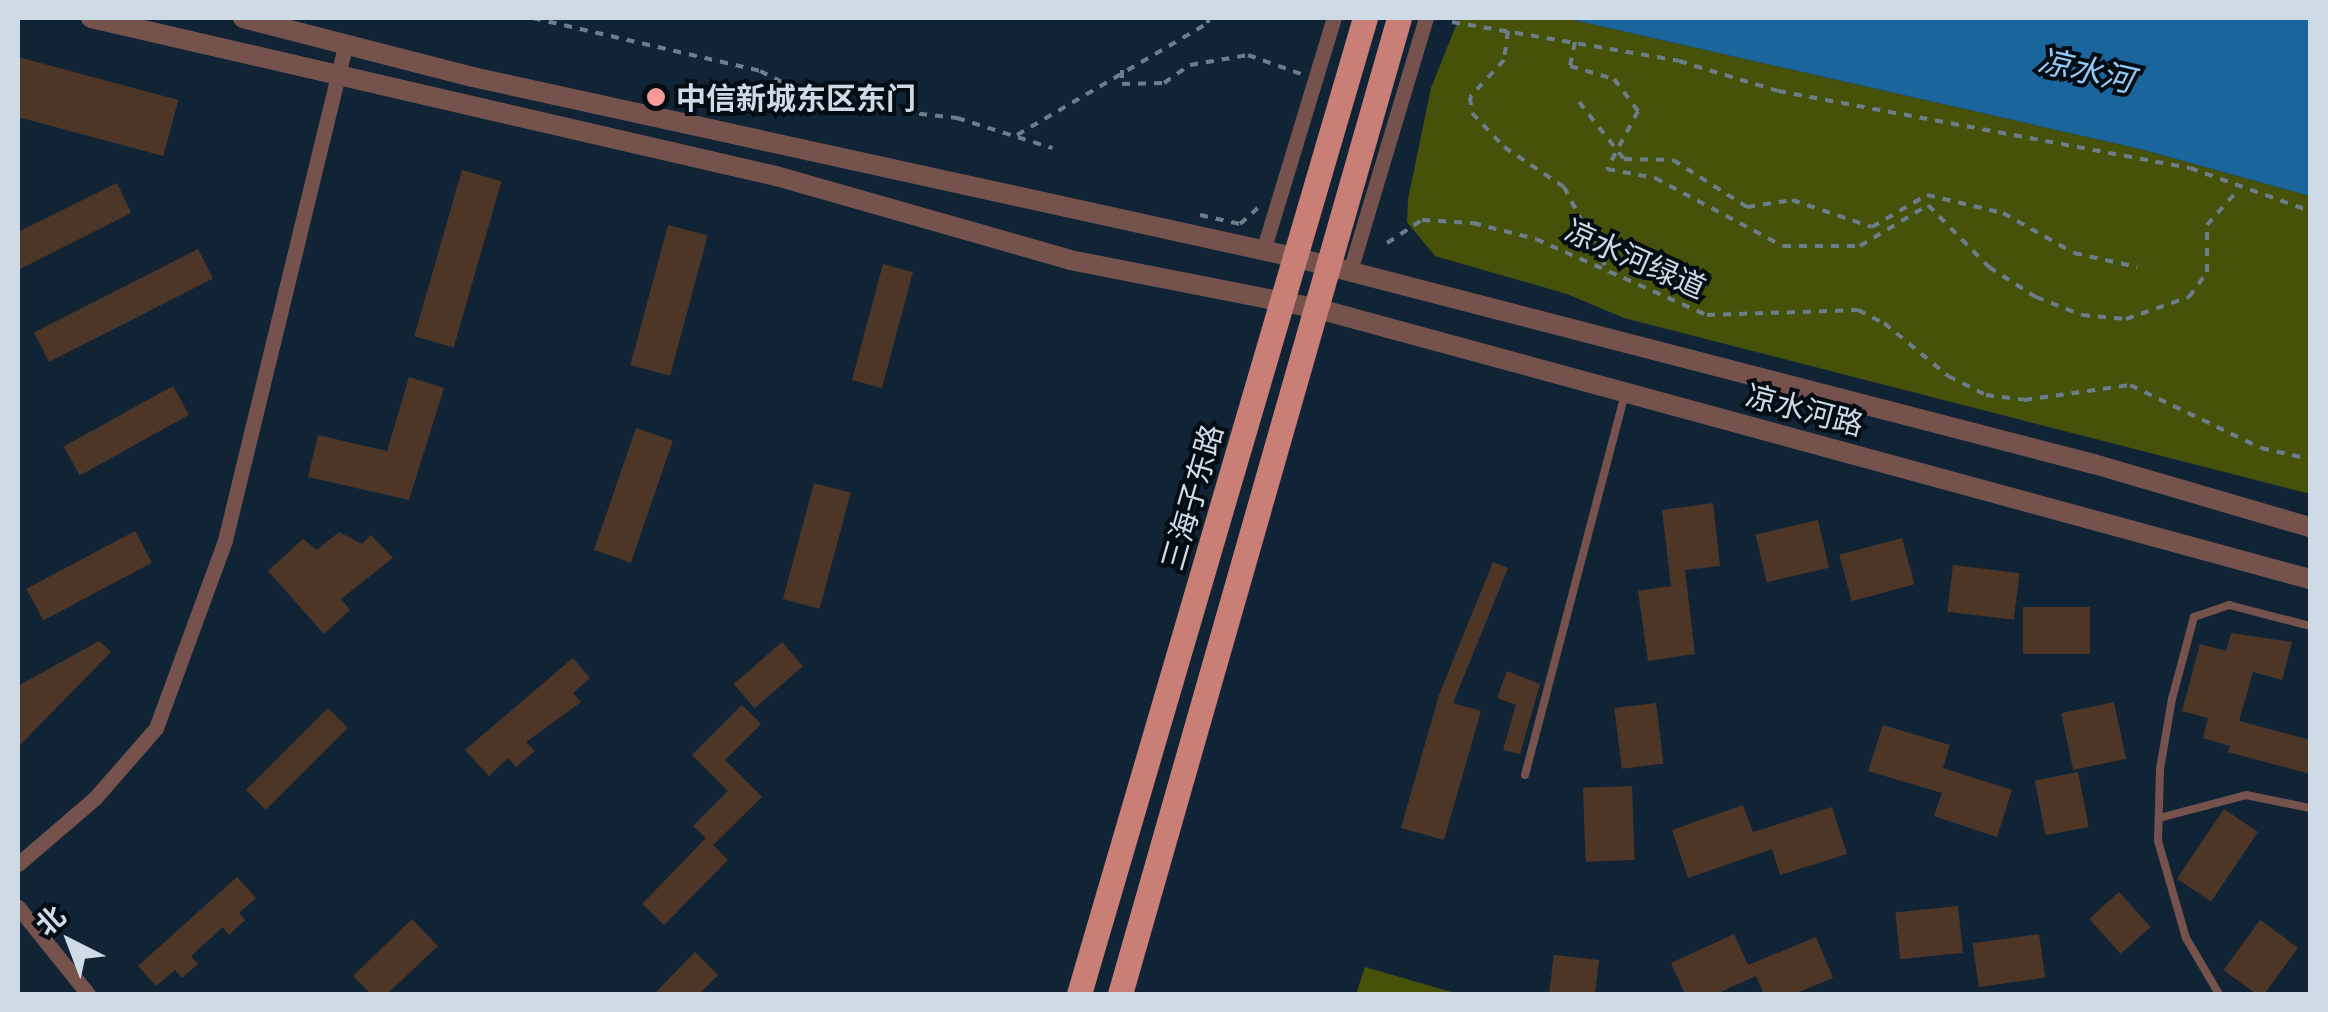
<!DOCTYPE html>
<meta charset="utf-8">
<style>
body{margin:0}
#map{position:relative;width:2328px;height:1012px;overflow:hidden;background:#112436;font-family:Lato,"Noto Sans SC",sans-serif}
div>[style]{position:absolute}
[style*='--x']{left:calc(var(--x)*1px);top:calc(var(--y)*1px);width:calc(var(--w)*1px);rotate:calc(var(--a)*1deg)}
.green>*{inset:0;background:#465209}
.water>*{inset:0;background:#1a669c}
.building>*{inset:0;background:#4e3627;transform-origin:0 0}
.path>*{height:4px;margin-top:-2px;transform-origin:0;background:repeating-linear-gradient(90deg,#6d7d8c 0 8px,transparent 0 16px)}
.service>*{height:8px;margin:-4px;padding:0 4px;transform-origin:4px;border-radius:4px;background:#76524d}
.minor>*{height:15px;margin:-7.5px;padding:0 7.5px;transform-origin:7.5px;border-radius:7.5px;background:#76524d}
.tertiary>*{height:20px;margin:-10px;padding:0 10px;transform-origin:10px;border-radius:10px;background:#76524d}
.primary>*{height:25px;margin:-12.5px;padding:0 12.5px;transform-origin:12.5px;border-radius:12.5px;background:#ca7f76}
.path-bridge>*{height:4px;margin-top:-2px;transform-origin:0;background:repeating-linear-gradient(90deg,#6d7d8c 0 8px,transparent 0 16px)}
.dots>*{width:28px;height:28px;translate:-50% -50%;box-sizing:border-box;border:5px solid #050d14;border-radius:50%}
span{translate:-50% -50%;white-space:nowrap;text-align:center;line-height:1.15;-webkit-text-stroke:8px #050d14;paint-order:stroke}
.poi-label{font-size:30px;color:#cedbe7;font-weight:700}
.left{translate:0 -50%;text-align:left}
.street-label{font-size:30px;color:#cedbe7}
.water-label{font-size:32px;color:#94c9f7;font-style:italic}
.frame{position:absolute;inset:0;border:20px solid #cedbe7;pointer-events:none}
.north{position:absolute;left:20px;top:892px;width:100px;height:100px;-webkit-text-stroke:8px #050d14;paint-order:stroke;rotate:318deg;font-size:28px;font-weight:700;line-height:40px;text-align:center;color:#cedbe7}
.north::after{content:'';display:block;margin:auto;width:35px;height:45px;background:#cedbe7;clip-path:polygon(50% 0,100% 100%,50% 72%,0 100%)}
</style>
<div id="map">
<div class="green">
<i style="clip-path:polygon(1459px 18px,1565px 18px,2140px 149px,2310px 196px,2310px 494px,1624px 318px,1567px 294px,1435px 256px,1407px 222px,1408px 199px,1431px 88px)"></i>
<i style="clip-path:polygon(1365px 967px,1455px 993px,1454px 994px,1356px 994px)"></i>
</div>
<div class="water">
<i style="clip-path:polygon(1565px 18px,2310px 18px,2310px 196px,2140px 149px)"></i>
</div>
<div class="building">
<i style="left:18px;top:57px;width:166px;height:58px;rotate:15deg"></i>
<i style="left:462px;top:170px;width:41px;height:173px;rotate:16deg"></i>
<i style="clip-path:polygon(117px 183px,131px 213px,18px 270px,18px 232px)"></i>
<i style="left:668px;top:225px;width:41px;height:145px;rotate:15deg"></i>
<i style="left:198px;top:249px;width:33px;height:184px;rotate:63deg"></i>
<i style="left:883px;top:264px;width:31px;height:120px;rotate:15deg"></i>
<i style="clip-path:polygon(409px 377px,444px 388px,409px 500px,308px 477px,318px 435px,387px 451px)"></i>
<i style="left:173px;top:386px;width:33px;height:125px;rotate:61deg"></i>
<i style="left:636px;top:428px;width:39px;height:129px;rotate:19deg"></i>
<i style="left:814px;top:483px;width:38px;height:120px;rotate:15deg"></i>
<i style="clip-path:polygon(1713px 503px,1720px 566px,1685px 570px,1695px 654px,1648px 661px,1638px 591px,1671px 586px,1662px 510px)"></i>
<i style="left:1818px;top:520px;width:49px;height:64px;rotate:77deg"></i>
<i style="left:135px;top:531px;width:36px;height:123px;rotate:62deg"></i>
<i style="clip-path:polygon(339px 532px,362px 544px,371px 535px,393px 558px,341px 599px,350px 610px,324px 634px,268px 571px,303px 539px,317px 550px)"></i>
<i style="left:1902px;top:538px;width:48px;height:65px;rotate:75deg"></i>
<i style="clip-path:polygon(1493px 562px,1508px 568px,1453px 703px,1481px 711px,1444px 840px,1401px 828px,1439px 695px)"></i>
<i style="left:1953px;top:565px;width:67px;height:47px;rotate:7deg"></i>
<i style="left:2023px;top:607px;width:67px;height:47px"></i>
<i style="clip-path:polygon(2231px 633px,2292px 642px,2282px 680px,2253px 672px,2239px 721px,2310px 740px,2310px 774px,2228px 752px,2230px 746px,2203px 738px,2208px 718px,2182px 711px,2200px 644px,2226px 651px)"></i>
<i style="clip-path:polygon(99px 641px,111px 652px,18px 747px,18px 686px)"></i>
<i style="left:782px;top:642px;width:32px;height:64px;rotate:49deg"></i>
<i style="clip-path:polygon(573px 658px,590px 678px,573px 693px,581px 702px,526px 742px,535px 751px,516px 767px,508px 758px,489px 776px,465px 750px)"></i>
<i style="clip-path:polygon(1507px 671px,1540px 684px,1520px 754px,1503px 750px,1516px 705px,1497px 698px)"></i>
<i style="left:2114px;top:702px;width:58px;height:54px;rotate:78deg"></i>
<i style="left:1656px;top:703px;width:61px;height:42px;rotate:83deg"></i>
<i style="clip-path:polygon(742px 705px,761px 724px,725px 760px,762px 797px,713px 845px,728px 860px,664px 925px,642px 904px,706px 838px,693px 826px,728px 791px,692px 755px)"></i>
<i style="left:328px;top:708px;width:28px;height:116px;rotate:45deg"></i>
<i style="clip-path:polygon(1883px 725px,1950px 745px,1943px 768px,2012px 790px,1997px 837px,1934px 816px,1942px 793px,1868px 771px)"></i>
<i style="left:2078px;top:772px;width:56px;height:44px;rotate:79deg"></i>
<i style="left:1632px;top:786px;width:74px;height:49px;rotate:88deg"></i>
<i style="clip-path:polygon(1743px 805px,1753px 832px,1832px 807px,1847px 854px,1780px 875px,1772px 849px,1688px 878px,1672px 830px)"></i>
<i style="left:2224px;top:809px;width:41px;height:84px;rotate:34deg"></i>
<i style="clip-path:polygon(237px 877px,256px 898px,239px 913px,245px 920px,229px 935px,223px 927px,191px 956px,198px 964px,182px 978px,175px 970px,156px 986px,138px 966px)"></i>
<i style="left:2119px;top:892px;width:47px;height:40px;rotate:48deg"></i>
<i style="left:1958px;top:906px;width:47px;height:63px;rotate:84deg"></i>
<i style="clip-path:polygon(412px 919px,438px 946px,387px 994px,371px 994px,353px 976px)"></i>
<i style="left:2260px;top:920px;width:47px;height:62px;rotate:36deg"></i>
<i style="clip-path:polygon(1734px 934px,1748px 965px,1816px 937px,1833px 978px,1794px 994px,1764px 994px,1756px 976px,1716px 994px,1685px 994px,1671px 963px)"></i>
<i style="left:2039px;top:934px;width:44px;height:67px;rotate:82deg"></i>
<i style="clip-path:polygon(695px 952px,718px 975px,699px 994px,654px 994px)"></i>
<i style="clip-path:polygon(1554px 955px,1599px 960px,1595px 994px,1549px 994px)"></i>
</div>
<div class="path">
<i style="--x:533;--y:18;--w:233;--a:13.1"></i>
<i style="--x:760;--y:71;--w:72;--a:26.6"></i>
<i style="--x:824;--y:103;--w:134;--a:6.4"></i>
<i style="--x:957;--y:118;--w:100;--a:17.5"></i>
<i style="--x:1452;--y:22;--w:230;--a:9.7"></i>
<i style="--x:1679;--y:61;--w:103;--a:16.9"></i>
<i style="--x:1778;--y:91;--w:419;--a:10.6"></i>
<i style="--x:2190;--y:168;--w:127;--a:19.7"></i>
<i style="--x:1508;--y:31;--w:29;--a:98"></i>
<i style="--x:1504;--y:60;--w:50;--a:132.6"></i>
<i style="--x:1470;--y:97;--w:16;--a:83"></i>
<i style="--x:1472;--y:113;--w:47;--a:46.7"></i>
<i style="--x:1504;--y:147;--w:72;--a:33.7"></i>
<i style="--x:1564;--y:187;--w:97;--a:62.4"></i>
<i style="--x:1575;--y:42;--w:25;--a:102"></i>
<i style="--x:1570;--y:66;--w:46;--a:16.5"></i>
<i style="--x:1614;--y:79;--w:40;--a:53"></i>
<i style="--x:1638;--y:111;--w:66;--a:118.1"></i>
<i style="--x:1607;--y:169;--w:49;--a:10.6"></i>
<i style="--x:1655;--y:178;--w:145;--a:28"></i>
<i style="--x:1783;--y:246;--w:77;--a:0"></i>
<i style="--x:1860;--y:246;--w:79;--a:-31.1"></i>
<i style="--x:1928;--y:205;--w:87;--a:45.5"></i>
<i style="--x:1989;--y:267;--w:56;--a:32.6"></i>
<i style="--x:2036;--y:297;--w:49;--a:21.4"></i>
<i style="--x:2082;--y:315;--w:44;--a:5.2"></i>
<i style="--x:2126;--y:319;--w:67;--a:-19.2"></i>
<i style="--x:2189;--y:297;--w:31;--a:-54"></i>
<i style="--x:2207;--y:272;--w:47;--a:-90"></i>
<i style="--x:2207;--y:225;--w:47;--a:-48.5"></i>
<i style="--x:1122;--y:70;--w:14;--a:90"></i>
<i style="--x:1122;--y:84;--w:42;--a:-1.4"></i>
<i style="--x:1164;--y:83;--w:32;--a:-35"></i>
<i style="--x:1190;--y:65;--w:59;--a:-9.8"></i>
<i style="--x:1248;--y:55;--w:56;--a:19.7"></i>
<i style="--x:1017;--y:135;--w:221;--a:-30.4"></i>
<i style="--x:1208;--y:23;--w:5;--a:-90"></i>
<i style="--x:1200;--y:215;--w:41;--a:12.7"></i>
<i style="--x:1240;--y:224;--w:24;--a:-42"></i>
<i style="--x:1387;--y:243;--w:42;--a:-33.3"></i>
<i style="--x:1422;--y:220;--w:51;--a:3.4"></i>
<i style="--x:1473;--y:223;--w:65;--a:14.3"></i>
<i style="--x:1536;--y:239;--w:187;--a:24"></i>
<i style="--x:1707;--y:315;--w:151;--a:-1.9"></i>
<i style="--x:1858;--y:310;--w:29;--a:27"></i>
<i style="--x:1884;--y:323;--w:83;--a:39.6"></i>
<i style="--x:1948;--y:376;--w:42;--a:26.6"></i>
<i style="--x:1986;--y:395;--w:38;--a:7"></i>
<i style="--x:2024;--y:400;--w:107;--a:-8.1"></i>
<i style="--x:2130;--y:385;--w:145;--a:25.7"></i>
<i style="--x:2261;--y:448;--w:50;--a:12.7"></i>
</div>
<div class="service">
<i style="--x:1525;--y:775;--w:393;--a:-75.3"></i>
<i style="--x:2159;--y:818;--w:90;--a:-14.8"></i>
<i style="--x:2246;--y:795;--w:65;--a:11.5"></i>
<i style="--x:2219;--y:994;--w:65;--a:-120.5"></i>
<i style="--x:2186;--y:938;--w:101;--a:-106.1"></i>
<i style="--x:2158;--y:841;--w:72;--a:-88.4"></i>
<i style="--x:2160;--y:769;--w:71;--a:-80.3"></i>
<i style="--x:2172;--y:699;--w:85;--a:-75"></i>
<i style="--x:2194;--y:617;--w:37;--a:-19"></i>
<i style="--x:2229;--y:605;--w:84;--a:14.5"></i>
</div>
<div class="minor">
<i style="--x:1263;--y:251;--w:244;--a:-73.1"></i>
<i style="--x:1350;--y:271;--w:264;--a:-73.3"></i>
<i style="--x:18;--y:864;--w:101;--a:-40.6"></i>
<i style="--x:95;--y:798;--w:93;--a:-48.9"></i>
<i style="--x:156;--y:728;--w:200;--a:-69.8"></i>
<i style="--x:225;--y:540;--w:512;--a:-76.34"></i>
<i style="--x:18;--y:907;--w:112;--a:51.2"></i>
</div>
<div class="tertiary">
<i style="--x:91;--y:18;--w:703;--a:12.99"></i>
<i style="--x:776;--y:176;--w:306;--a:15.9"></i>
<i style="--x:1070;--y:260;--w:250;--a:11.1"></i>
<i style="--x:1315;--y:308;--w:1031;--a:15.24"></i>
<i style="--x:243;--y:18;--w:237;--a:14.4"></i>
<i style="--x:473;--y:77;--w:841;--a:12.37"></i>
<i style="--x:1294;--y:257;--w:826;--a:14.51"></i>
<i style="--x:2094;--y:464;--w:225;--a:16.3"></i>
</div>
<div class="primary">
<i style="--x:1079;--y:994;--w:1017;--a:-73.67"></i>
<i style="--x:1120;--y:994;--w:1015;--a:-74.05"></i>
</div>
<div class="path-bridge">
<i style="--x:1579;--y:102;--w:73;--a:51.7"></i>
<i style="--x:1624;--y:159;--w:49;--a:1.2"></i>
<i style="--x:1673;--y:160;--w:88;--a:32.4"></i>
<i style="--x:1747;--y:207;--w:46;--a:-8.8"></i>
<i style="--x:1792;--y:200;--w:84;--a:18.6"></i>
<i style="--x:1872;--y:227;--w:64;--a:-30.2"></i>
<i style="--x:1927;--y:195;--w:78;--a:13.3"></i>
<i style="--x:2003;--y:213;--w:81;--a:29.4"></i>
<i style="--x:2074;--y:253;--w:65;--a:12.5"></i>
</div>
<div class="dots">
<i style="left:656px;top:97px;background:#f59b98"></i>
</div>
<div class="poi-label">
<span class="left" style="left:676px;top:97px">中信新城东区东门</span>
</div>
<div class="street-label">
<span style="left:1636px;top:258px;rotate:24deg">凉水河绿道</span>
<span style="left:1805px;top:409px;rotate:15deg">凉水河路</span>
<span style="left:1191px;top:497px;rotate:-74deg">三海子东路</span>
</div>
<div class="water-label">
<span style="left:2086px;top:70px;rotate:13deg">凉水河</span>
</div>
<div class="frame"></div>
<div class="north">北</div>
</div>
